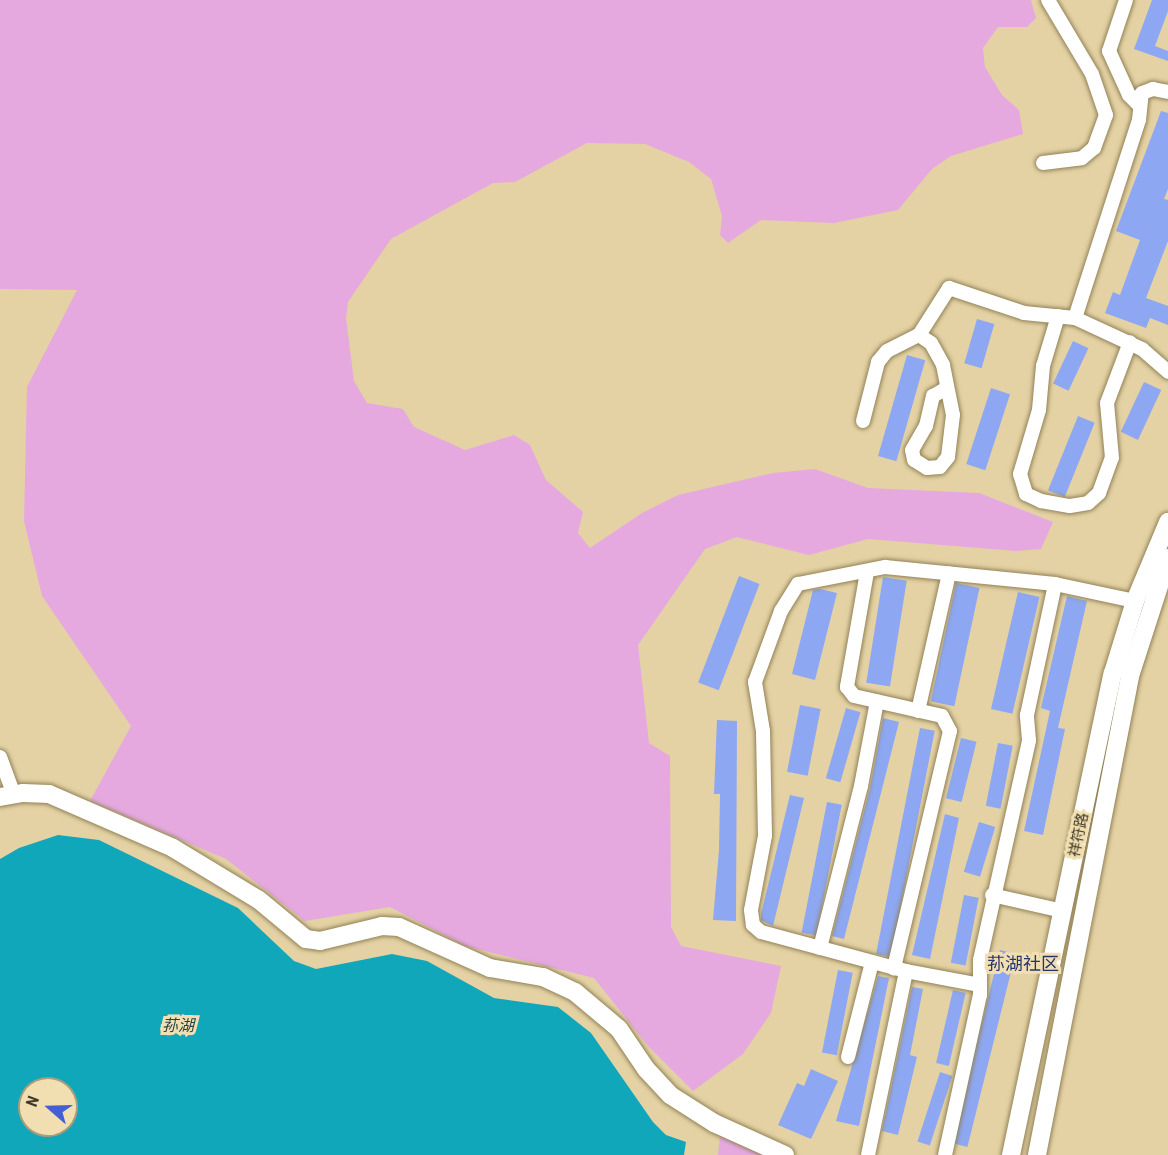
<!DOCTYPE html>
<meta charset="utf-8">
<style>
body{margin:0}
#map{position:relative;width:1168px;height:1155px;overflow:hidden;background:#e4d2a4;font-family:"Roboto Condensed","Noto Sans SC",sans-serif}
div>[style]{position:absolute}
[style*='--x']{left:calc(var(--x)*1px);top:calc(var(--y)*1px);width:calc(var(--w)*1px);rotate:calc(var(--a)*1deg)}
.green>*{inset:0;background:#e5a9e0}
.water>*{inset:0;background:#11a7ba}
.building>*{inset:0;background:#8da7f2;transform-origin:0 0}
.roads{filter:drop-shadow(0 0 2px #928257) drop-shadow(0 0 2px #928257)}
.minor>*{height:14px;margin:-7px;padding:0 7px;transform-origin:7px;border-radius:7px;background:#fff}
.major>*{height:18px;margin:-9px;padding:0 9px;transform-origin:9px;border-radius:9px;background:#fff}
span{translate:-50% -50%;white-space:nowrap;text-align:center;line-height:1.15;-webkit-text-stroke:6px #f1dfb1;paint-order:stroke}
.street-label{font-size:15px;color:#413a27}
.water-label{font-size:16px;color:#274347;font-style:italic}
.quarter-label{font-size:18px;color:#25346d}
.north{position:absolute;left:18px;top:1077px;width:60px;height:60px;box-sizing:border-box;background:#f1dfb1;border:2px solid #ab9d7a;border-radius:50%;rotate:290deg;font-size:16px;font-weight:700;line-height:24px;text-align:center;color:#413a27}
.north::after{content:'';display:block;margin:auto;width:21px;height:27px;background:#445fd3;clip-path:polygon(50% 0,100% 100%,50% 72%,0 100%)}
</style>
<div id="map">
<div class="green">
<i style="clip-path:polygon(0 0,1031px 0,1036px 18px,1027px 27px,998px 27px,983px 48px,985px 67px,1002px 95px,1019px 110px,1023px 134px,951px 156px,932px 169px,898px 210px,834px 223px,761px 220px,728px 243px,720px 235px,722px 216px,711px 179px,689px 162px,645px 144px,587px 143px,515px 182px,493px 183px,391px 239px,348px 302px,346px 318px,354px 381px,367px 403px,403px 409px,414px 427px,465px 450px,514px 435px,530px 445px,546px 480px,583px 512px,578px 533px,590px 548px,642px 513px,678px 495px,773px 473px,815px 469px,868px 488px,979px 493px,1053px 522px,1041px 549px,1016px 551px,868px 539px,809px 555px,737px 537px,705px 549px,638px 645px,649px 743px,670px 756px,671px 927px,681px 946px,781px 966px,771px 1013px,743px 1054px,693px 1091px,648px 1046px,594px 978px,465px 946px,390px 907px,305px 921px,226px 859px,90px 801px,131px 726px,42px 596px,24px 521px,27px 387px,77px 290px,0 289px)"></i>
<i style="clip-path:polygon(720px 1135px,763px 1155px,718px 1155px)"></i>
</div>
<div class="water">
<i style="clip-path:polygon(evenodd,58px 835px,99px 840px,238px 908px,294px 961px,316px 969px,392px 954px,427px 961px,494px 998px,558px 1007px,591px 1033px,653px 1122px,666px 1135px,686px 1142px,684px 1155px,0 1155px,0 859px,19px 848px,58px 835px,30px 1089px,66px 1089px,66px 1125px,30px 1125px,30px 1089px)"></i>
</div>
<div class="building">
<i style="clip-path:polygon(1152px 0,1168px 0,1168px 11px,1155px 46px,1168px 51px,1168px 61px,1134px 49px)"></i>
<i style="clip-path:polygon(1161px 111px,1168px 113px,1168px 189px,1164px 199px,1168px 200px,1168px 241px,1146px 298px,1168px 306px,1168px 325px,1150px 318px,1146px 328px,1105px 313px,1113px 292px,1120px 295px,1140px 240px,1116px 231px)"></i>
<i style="left:977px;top:319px;width:18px;height:46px;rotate:16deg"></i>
<i style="left:1073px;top:341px;width:17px;height:47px;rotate:25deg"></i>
<i style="left:907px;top:355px;width:19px;height:105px;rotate:16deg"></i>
<i style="left:1144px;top:382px;width:19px;height:55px;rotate:25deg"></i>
<i style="left:991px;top:388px;width:20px;height:80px;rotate:18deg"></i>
<i style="left:1078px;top:416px;width:18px;height:80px;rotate:22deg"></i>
<i style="left:739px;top:576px;width:22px;height:114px;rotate:21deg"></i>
<i style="left:883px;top:577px;width:24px;height:107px;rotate:9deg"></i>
<i style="left:956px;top:583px;width:24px;height:121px;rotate:12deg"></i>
<i style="clip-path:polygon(820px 589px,837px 593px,815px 680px,792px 674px,813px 590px)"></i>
<i style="left:1018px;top:592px;width:22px;height:120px;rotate:13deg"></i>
<i style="clip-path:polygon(1067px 596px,1087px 601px,1058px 728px,1065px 729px,1043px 835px,1024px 831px,1050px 711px,1041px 708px)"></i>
<i style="left:800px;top:705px;width:21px;height:68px;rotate:11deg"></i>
<i style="left:846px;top:708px;width:15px;height:73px;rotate:16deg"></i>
<i style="clip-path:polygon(883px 718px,899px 722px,844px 939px,832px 936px,870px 788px)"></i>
<i style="clip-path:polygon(717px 720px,737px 721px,736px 921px,713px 920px,719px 850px,720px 794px,714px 794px)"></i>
<i style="left:920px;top:728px;width:15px;height:230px;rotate:11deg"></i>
<i style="left:961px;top:738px;width:16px;height:62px;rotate:14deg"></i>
<i style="left:998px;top:743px;width:15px;height:64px;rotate:11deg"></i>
<i style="clip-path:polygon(790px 795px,804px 798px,773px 926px,761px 920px,761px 914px)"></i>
<i style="left:827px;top:802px;width:15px;height:133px;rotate:11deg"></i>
<i style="clip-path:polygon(945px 814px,959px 818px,930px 959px,912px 955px)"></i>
<i style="left:979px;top:822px;width:17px;height:52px;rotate:17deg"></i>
<i style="left:964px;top:895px;width:15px;height:69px;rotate:11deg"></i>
<i style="left:1000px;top:950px;width:16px;height:199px;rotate:14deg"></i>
<i style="left:838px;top:970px;width:15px;height:84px;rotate:11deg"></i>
<i style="clip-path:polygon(878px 976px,889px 978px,859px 1126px,836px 1121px)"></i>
<i style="clip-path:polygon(912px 987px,923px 989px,910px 1055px,917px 1057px,898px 1135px,882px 1131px)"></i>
<i style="left:953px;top:990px;width:13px;height:75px;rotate:13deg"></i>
<i style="clip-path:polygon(811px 1069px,838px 1081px,811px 1139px,778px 1125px,797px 1083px,804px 1086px)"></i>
<i style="left:940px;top:1072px;width:13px;height:73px;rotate:18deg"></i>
</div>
<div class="roads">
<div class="minor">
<i style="--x:1126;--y:0;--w:54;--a:108.4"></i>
<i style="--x:1109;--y:51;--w:48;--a:65.6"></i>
<i style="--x:1129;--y:95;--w:13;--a:45"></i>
<i style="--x:1043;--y:163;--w:39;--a:-7"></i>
<i style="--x:1082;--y:158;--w:16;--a:-40"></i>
<i style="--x:1094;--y:148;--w:35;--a:-70"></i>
<i style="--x:1106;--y:115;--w:43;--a:-108.9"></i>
<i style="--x:1092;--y:74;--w:86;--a:-120.7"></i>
<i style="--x:1058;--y:316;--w:52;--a:106.7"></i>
<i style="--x:1043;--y:366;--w:44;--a:95.2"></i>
<i style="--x:1039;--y:410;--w:67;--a:106.5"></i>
<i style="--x:1020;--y:474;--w:21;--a:73"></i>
<i style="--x:1026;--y:494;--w:17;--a:25"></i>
<i style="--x:1041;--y:501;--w:29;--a:10"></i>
<i style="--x:1070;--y:506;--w:18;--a:-9"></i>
<i style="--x:1088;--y:503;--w:15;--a:-42"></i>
<i style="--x:1099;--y:493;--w:37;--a:-70"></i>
<i style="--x:1112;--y:458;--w:55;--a:-95.2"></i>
<i style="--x:1107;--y:403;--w:65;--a:-69.3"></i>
<i style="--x:1075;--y:318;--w:208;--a:-72.1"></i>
<i style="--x:1139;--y:120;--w:27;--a:-84"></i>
<i style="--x:1142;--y:93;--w:12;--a:-20"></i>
<i style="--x:1153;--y:89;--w:15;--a:11"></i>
<i style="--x:919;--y:335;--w:14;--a:34"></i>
<i style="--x:931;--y:343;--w:25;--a:61"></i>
<i style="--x:943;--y:365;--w:51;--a:78.7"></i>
<i style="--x:953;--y:415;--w:42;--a:96.8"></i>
<i style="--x:948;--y:457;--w:13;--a:129"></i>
<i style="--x:940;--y:467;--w:13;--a:176"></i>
<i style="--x:927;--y:468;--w:15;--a:-148"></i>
<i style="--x:914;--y:460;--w:10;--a:-101"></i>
<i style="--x:912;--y:450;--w:28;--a:-60"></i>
<i style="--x:926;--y:426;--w:31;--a:-77"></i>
<i style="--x:933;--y:396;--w:14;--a:-30"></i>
<i style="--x:863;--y:421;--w:61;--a:-75.7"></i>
<i style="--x:878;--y:362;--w:14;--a:-51"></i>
<i style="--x:887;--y:351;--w:36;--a:-27"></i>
<i style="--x:919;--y:335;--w:56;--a:-57.4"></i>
<i style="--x:949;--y:288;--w:79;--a:18.4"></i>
<i style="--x:1024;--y:313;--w:51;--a:5.6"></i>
<i style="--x:1075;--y:318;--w:74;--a:24.8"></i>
<i style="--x:1142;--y:349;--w:35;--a:41"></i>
<i style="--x:867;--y:572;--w:117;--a:99.9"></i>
<i style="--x:847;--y:687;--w:11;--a:52"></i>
<i style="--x:854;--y:696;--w:90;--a:12.8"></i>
<i style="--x:942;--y:716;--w:17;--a:62"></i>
<i style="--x:950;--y:731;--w:244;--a:103.3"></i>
<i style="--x:918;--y:711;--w:141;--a:-77.3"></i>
<i style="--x:0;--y:757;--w:40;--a:69.8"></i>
<i style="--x:992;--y:895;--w:73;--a:12.7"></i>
<i style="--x:820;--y:948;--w:167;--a:-75.8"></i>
<i style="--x:861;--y:786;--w:86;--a:-79.3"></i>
<i style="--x:980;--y:985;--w:75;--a:-169.3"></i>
<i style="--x:906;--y:971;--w:150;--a:-164.9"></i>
<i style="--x:761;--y:932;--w:11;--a:-139"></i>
<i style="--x:753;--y:925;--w:15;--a:-98"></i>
<i style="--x:751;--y:910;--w:75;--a:-79.3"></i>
<i style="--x:765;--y:836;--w:105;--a:-91.1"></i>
<i style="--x:763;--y:731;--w:50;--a:-99.3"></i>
<i style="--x:755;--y:682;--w:76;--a:-69.9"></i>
<i style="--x:781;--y:611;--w:32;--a:-58"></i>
<i style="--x:798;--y:584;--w:89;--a:-11.1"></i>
<i style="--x:885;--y:567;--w:171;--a:5.7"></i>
<i style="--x:1055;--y:584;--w:82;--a:12"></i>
<i style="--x:848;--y:1057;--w:98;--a:-75.8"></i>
<i style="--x:868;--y:1155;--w:188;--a:-78.3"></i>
<i style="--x:945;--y:1155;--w:164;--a:-77.7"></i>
<i style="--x:980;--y:995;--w:35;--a:-90"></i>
<i style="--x:980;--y:960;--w:225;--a:-77.4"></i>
<i style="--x:1029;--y:740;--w:25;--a:-95"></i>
<i style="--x:1027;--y:715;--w:134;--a:-77.9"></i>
</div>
<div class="major">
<i style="--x:0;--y:797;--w:23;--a:-10"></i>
<i style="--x:23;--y:793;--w:26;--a:2"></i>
<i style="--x:49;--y:794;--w:135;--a:23.5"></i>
<i style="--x:173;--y:848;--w:100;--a:31.2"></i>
<i style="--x:259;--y:900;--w:61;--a:39.7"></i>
<i style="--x:306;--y:939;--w:14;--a:8"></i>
<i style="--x:320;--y:941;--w:64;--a:-13.6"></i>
<i style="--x:382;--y:926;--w:17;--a:3"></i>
<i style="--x:399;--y:927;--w:100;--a:24.3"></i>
<i style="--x:490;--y:968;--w:54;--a:9.6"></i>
<i style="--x:543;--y:977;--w:35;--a:25"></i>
<i style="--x:575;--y:992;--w:57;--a:40.1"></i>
<i style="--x:619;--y:1029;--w:48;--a:56"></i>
<i style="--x:646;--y:1069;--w:35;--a:47"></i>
<i style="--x:670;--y:1095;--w:52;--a:32.5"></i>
<i style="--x:714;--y:1123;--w:78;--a:24.3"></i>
<i style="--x:1011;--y:1155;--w:493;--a:-78.1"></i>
<i style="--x:1113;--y:673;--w:75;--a:-73"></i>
<i style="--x:1135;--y:601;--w:86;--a:-67.3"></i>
<i style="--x:1037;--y:1155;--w:488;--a:-79"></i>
<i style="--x:1130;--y:676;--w:124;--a:-72.1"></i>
</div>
</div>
<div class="street-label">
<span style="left:1079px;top:835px;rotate:-78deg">祥符路</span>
</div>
<div class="water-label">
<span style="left:178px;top:1026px">荪湖</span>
</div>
<div class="quarter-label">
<span style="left:1023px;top:964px">荪湖社区</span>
</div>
<div class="north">N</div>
</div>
